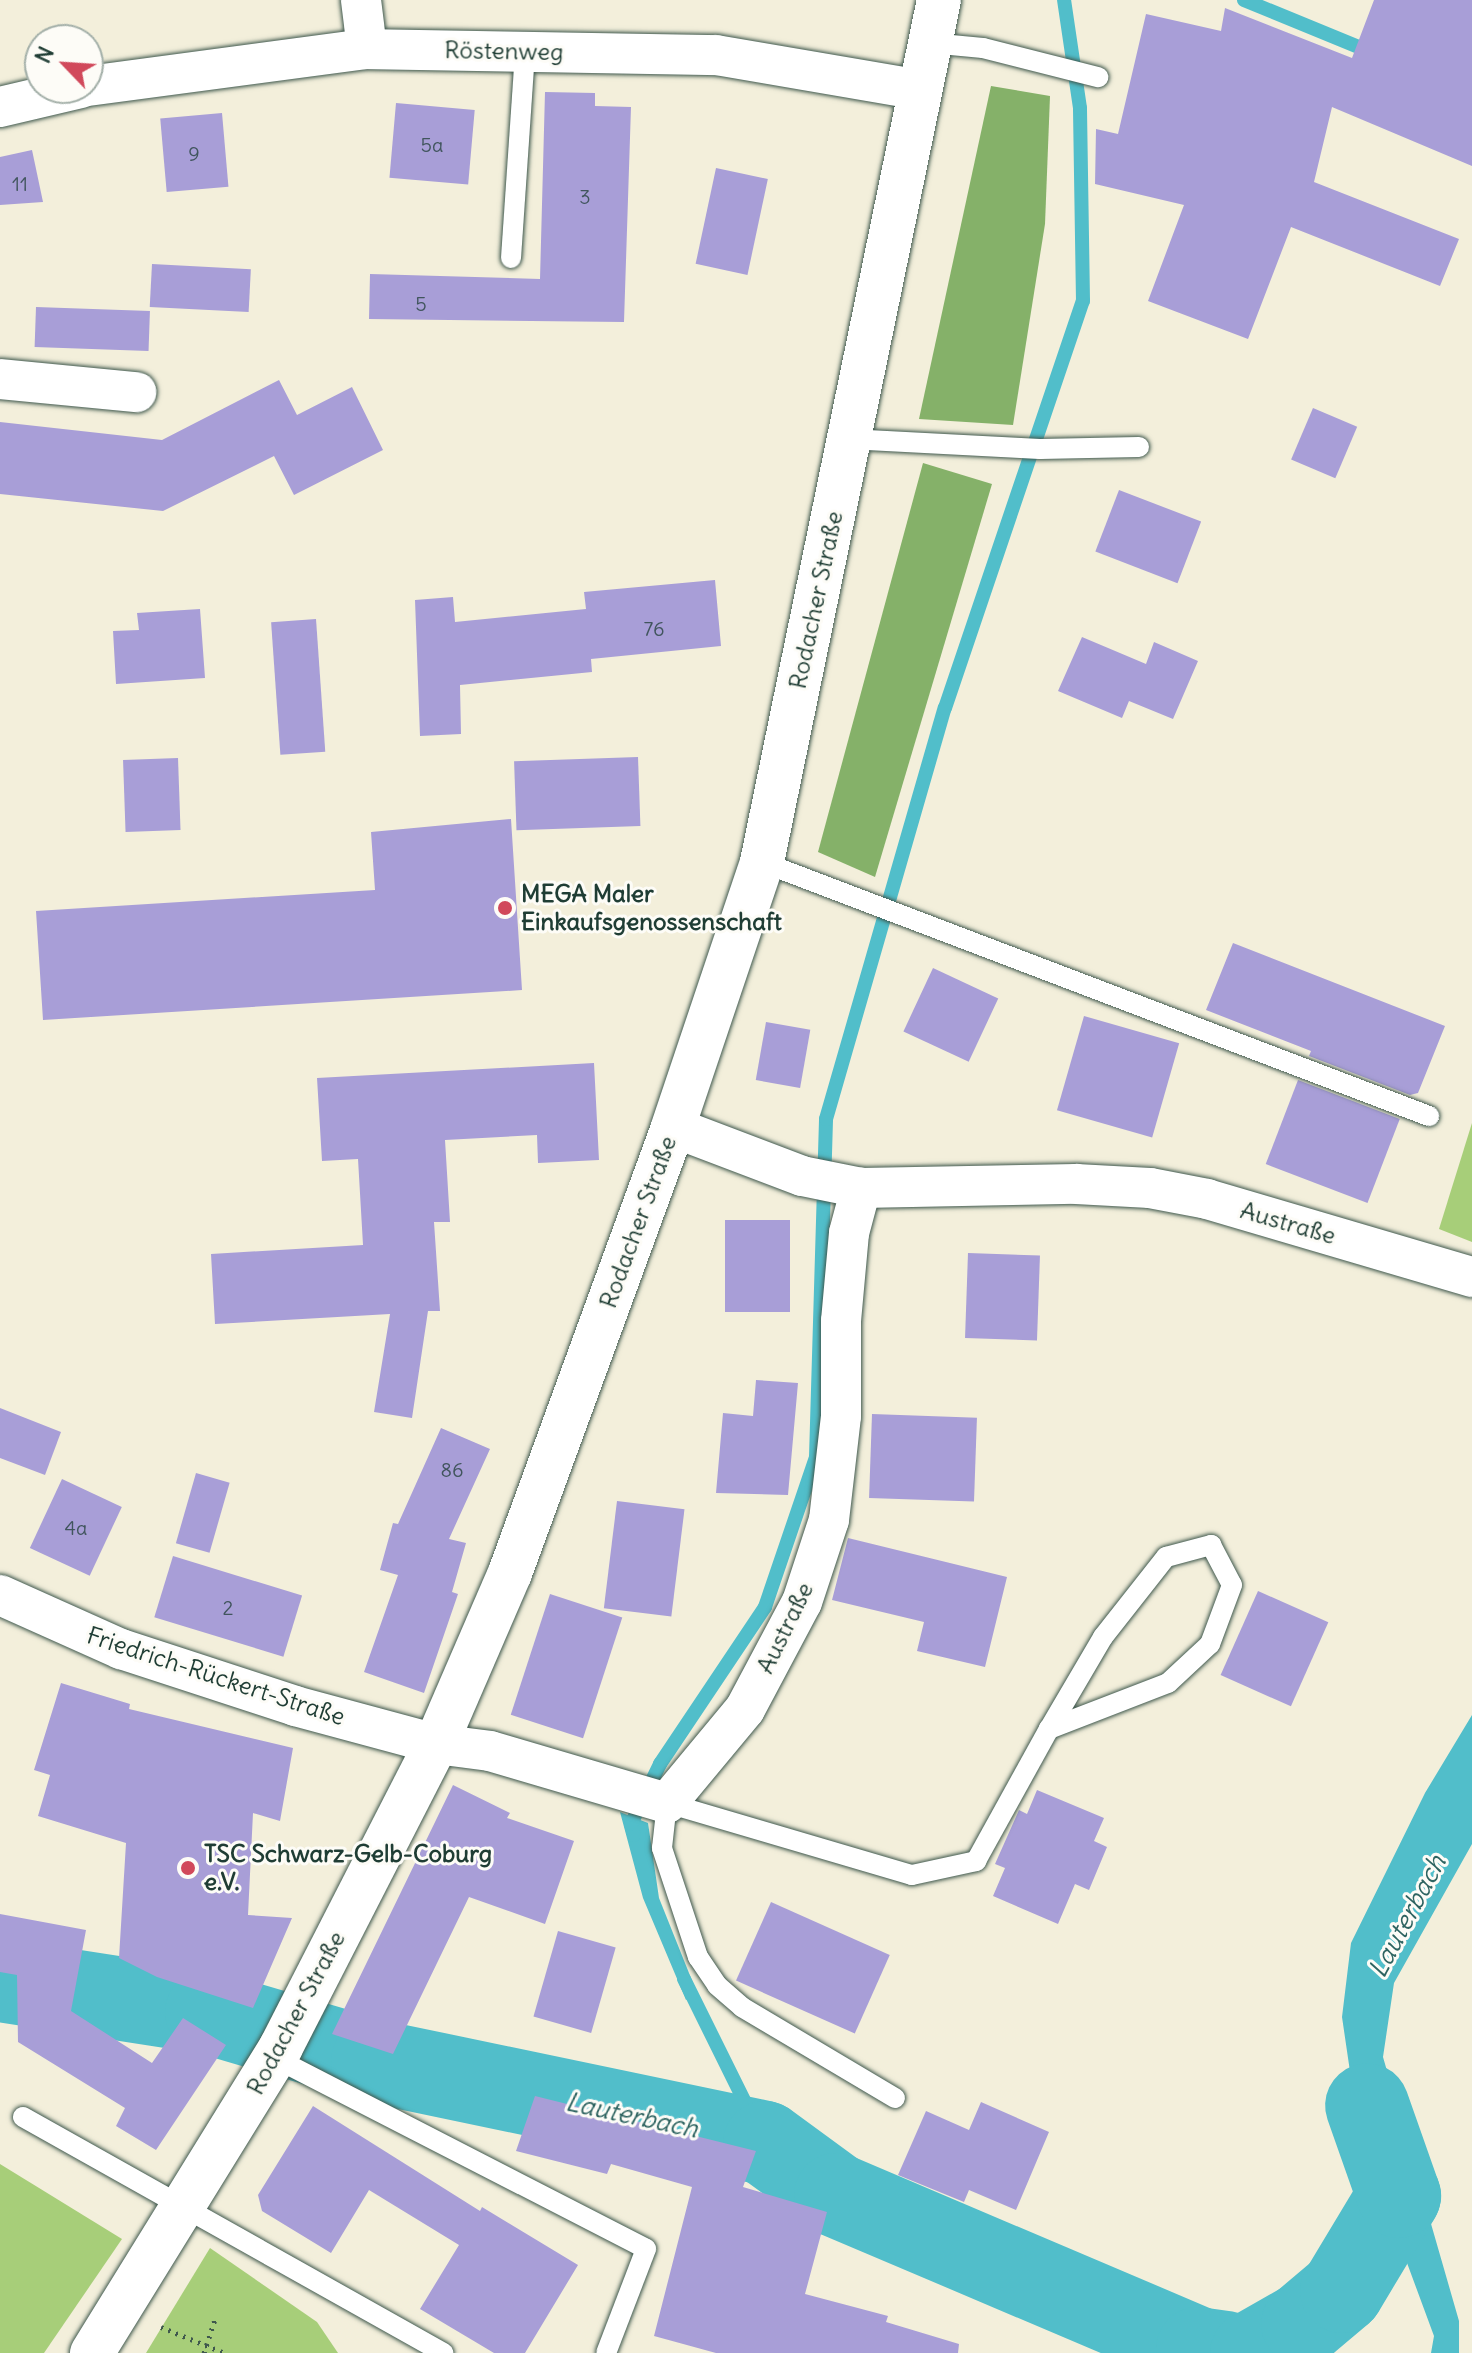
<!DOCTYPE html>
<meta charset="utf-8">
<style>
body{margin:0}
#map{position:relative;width:1472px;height:2353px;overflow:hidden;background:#f3efdb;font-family:Delius,sans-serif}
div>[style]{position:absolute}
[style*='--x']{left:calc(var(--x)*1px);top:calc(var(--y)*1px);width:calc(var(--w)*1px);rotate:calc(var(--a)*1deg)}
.green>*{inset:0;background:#a7ce79}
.forest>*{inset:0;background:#85b169}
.water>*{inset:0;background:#51beca}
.stream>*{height:14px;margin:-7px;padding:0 7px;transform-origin:7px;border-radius:7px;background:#51beca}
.river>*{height:84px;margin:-42px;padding:0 42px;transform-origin:42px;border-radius:42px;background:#51beca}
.building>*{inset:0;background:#a89ed7;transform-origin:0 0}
.path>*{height:5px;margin-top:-2.5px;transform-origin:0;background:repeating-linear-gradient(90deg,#3f584d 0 2px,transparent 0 8px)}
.roads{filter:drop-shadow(0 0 2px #3f584d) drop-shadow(0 0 2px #3f584d)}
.service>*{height:20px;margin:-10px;padding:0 10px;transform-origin:10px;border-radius:10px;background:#fff}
.minor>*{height:40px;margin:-20px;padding:0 20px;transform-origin:20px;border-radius:20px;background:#fff}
.tertiary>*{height:44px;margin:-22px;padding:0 22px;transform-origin:22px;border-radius:22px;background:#fff}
.dots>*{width:22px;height:22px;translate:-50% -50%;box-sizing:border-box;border:4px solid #fdfcf7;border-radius:50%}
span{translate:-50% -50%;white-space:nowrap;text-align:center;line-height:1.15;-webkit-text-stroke:6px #fdfcf7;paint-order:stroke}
.number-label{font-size:20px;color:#41555d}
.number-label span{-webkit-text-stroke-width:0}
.street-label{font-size:24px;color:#1f3d34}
.poi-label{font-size:24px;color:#1f3d34;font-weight:700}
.left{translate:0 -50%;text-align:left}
.water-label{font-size:26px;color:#2e6461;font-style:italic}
.north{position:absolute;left:24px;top:24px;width:80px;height:80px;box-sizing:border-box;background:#fdfcf7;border:2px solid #a4b0a9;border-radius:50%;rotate:295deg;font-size:22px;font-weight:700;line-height:32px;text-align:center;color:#1f3d34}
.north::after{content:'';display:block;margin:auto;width:28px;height:36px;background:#d1495b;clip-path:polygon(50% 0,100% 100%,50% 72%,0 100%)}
</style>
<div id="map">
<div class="green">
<i style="clip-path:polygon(1472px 1123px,1472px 1242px,1439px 1229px)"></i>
<i style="clip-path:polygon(0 2164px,122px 2239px,44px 2353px,0 2353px)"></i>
<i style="clip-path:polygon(210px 2248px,317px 2322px,338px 2353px,146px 2353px)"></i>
</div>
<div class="forest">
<i style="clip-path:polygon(991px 86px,1050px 96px,1045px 224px,1013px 425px,919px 419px)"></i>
<i style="clip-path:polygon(923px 463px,992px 484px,875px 877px,818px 852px)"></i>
</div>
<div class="water">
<i style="clip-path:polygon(1472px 1715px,1472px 1844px,1394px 1983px,1383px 2057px,1459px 2321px,1459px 2353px,1431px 2353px,1434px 2336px,1359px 2133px,1342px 2017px,1351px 1943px,1425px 1793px)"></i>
<i style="clip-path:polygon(620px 1812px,648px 1823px,659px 1898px,697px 1993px,686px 2000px,643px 1898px)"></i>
<i style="clip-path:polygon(96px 1982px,255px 2012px,240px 2038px,102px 2016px)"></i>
</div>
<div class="stream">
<i style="--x:1244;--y:0;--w:139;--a:22.3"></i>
<i style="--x:634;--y:1835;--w:11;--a:-105"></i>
<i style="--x:631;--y:1824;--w:67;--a:-64.2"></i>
<i style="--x:660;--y:1764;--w:189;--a:-56.2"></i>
<i style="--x:765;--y:1607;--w:158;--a:-71.2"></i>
<i style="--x:816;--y:1457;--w:338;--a:-88.3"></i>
<i style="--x:826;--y:1119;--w:428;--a:-73.9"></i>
<i style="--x:945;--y:708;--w:430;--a:-71.3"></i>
<i style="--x:1083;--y:301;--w:193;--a:-90.9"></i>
<i style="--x:1080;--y:108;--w:109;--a:-98.4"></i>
<i style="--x:684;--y:1979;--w:183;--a:63.7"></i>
</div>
<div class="river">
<i style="--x:0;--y:1980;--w:209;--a:8.8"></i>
<i style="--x:207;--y:2012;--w:173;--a:16.4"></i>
<i style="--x:373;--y:2061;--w:400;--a:11.8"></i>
<i style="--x:765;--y:2143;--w:88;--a:36.2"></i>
<i style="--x:836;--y:2195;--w:393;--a:23"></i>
<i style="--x:1198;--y:2349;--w:29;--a:8"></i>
<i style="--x:1252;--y:2353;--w:59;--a:-29.6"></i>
<i style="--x:1303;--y:2324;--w:51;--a:-40.2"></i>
<i style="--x:1342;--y:2291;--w:111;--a:-59"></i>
<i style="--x:1399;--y:2196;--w:96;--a:-109.4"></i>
</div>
<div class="building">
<i style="clip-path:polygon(1374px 0,1472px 0,1472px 166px,1332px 107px,1314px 182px,1459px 239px,1440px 286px,1291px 227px,1248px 339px,1148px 301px,1184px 205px,1095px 184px,1096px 129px,1118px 134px,1146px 14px,1221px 31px,1225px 8px,1352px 58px)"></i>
<i style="clip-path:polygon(545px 92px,595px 93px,595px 106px,631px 107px,624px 322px,369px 319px,370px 274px,540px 279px)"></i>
<i style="left:396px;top:103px;width:79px;height:75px;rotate:5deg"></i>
<i style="left:222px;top:113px;width:74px;height:62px;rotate:85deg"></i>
<i style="clip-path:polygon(32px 150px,43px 202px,0 205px,0 157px)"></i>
<i style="left:716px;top:168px;width:53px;height:98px;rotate:12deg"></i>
<i style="left:152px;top:264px;width:99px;height:43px;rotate:3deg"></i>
<i style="left:36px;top:307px;width:114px;height:40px;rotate:2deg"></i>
<i style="clip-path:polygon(279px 380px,297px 415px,352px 387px,383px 450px,294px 495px,274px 456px,163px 511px,0 494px,0 422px,162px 440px)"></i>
<i style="left:1313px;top:408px;width:48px;height:56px;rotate:23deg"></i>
<i style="left:1119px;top:490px;width:88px;height:66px;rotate:21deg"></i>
<i style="clip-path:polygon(715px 580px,721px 646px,591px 659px,592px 672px,460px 685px,461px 734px,420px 736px,415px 600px,453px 597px,455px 622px,586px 609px,584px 592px)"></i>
<i style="clip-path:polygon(200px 609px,205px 678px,116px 684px,113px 631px,139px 630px,137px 613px)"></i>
<i style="left:316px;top:619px;width:133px;height:45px;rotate:86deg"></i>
<i style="clip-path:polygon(1082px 637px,1146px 664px,1154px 642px,1198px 661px,1173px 719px,1129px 701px,1122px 718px,1058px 691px)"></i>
<i style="left:638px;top:757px;width:69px;height:124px;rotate:88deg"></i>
<i style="left:178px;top:758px;width:72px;height:55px;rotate:88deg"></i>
<i style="clip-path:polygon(511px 819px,522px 990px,43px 1020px,36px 911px,375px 890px,371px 832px)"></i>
<i style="clip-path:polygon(1233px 943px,1445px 1026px,1418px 1093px,1410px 1095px,1309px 1056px,1311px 1051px,1206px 1010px)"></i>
<i style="left:933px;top:968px;width:72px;height:70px;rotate:25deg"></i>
<i style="left:1084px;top:1016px;width:99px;height:98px;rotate:16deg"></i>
<i style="left:766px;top:1022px;width:45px;height:59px;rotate:10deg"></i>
<i style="clip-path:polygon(594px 1063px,599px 1160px,538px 1163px,537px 1135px,445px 1140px,450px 1222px,434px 1222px,440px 1311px,428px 1311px,412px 1418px,374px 1412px,390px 1314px,215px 1324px,211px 1254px,363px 1245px,358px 1159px,322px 1161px,317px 1078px)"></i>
<i style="left:1298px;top:1080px;width:109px;height:90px;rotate:21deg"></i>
<i style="left:725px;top:1220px;width:65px;height:92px"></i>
<i style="left:968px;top:1253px;width:72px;height:85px;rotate:2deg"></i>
<i style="clip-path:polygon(756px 1380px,798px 1383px,788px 1495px,716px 1493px,723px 1413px,753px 1416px)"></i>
<i style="clip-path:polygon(0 1408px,61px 1432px,45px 1475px,0 1458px)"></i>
<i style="left:872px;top:1414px;width:105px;height:84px;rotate:2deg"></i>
<i style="clip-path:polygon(441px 1428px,490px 1449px,449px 1539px,466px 1543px,452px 1592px,458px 1594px,424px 1693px,364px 1672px,398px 1575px,380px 1570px,393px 1523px,398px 1524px)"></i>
<i style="left:196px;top:1473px;width:35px;height:73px;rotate:16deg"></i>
<i style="left:62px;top:1479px;width:66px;height:76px;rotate:25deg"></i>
<i style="left:617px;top:1501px;width:68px;height:108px;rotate:7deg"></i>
<i style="clip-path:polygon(848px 1538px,1007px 1577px,985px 1667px,917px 1651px,924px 1622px,832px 1600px)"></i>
<i style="left:173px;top:1556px;width:135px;height:64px;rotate:17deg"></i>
<i style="left:1258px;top:1591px;width:77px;height:92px;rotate:24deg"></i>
<i style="left:550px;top:1594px;width:76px;height:127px;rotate:18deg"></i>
<i style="clip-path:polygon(61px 1683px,130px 1704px,129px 1709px,293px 1748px,280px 1821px,253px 1813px,248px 1915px,292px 1918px,253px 2008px,157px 1977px,119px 1958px,126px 1843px,38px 1816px,50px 1775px,34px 1770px)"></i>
<i style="clip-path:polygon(453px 1785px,510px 1813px,507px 1818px,574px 1841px,545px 1924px,469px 1897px,393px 2054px,332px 2034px)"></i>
<i style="clip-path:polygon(1037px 1790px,1104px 1818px,1094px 1841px,1107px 1847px,1089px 1890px,1075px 1884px,1058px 1924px,993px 1896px,1005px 1868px,995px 1864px,1019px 1810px,1027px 1814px)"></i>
<i style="left:771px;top:1902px;width:130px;height:86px;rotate:24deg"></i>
<i style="clip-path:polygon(0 1914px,86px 1930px,71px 2011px,152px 2063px,183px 2018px,226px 2045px,156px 2150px,116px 2126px,125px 2108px,18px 2042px,17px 1975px,0 1972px)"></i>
<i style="left:558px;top:1931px;width:60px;height:89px;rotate:16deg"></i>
<i style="clip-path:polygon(535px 2096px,756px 2151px,743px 2187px,827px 2212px,805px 2294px,888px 2316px,886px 2322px,959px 2344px,958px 2353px,716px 2353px,654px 2336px,692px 2187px,611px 2164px,607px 2174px,516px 2151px)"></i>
<i style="clip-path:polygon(981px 2102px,1049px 2132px,1016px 2210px,969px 2190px,964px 2202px,898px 2175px,926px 2111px,969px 2130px)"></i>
<i style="clip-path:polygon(313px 2106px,480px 2211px,482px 2207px,578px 2265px,525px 2353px,494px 2353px,420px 2309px,459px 2245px,369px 2190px,331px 2253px,262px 2211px,258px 2195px)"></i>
</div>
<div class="path">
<i style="--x:161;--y:2327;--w:69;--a:22.1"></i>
<i style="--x:204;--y:2353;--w:35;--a:-72"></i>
</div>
<div class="roads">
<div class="service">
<i style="--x:930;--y:43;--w:53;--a:5.4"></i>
<i style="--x:983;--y:48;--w:119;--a:14.2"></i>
<i style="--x:511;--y:258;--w:208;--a:-86.1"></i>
<i style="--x:848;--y:439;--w:192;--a:3"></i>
<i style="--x:1040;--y:449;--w:99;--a:-1.2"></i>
<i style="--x:762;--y:862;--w:714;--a:20.85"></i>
<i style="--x:275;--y:2058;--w:417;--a:27.2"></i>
<i style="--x:646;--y:2249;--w:111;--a:111"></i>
<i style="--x:895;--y:2098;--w:178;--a:-149.3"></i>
<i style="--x:742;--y:2007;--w:33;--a:-139"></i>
<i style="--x:717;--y:1985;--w:34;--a:-124"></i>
<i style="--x:698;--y:1957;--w:115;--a:-108.3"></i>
<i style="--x:662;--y:1848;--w:45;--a:-83.7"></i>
<i style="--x:667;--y:1803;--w:255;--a:16.4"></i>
<i style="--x:912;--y:1875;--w:66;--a:-12.3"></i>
<i style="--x:976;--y:1861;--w:151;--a:-61.1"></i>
<i style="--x:1049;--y:1729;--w:107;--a:-59.6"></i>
<i style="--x:1103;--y:1637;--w:102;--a:-51.8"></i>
<i style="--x:1166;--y:1557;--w:47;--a:-14.9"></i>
<i style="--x:1211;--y:1545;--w:45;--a:62.3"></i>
<i style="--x:1232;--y:1585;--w:63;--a:110.4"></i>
<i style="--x:1210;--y:1644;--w:57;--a:137.1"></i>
<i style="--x:1168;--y:1683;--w:128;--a:158.9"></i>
<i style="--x:23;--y:2117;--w:482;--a:29.3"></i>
</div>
<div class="minor">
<i style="--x:361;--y:0;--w:49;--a:83"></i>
<i style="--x:88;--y:86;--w:281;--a:-7.6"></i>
<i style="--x:367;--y:49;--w:349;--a:1"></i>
<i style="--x:716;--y:55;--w:207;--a:9.7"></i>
<i style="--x:0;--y:107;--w:83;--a:-13.2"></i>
<i style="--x:0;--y:379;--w:137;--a:5.5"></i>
<i style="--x:673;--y:1127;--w:138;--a:20.8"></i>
<i style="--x:802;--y:1176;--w:60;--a:11.5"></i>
<i style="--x:861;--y:1188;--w:215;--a:-1.1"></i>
<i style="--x:1076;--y:1184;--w:74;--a:3.1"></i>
<i style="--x:1150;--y:1188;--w:58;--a:10.9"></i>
<i style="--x:1207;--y:1199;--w:276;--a:16.4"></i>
<i style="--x:0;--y:1595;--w:133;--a:24.1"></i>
<i style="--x:121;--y:1649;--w:183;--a:18.1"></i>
<i style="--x:295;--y:1706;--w:146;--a:15.1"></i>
<i style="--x:436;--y:1744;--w:54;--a:7.4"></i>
<i style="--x:490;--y:1751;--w:184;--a:16.4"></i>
<i style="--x:667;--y:1803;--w:122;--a:-50.3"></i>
<i style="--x:745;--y:1709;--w:121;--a:-62"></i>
<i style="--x:802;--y:1602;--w:86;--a:-71.8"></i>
<i style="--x:829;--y:1520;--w:105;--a:-83.4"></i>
<i style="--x:841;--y:1416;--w:95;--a:-90"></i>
<i style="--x:841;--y:1321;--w:88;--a:-84.8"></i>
<i style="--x:849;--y:1233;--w:47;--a:-75.1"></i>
</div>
<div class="tertiary">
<i style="--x:92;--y:2353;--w:360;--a:-58.3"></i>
<i style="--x:281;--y:2047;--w:340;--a:-62.9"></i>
<i style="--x:436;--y:1744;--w:186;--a:-66.6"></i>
<i style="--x:510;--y:1573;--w:475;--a:-69.9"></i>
<i style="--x:673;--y:1127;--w:280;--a:-71.4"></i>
<i style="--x:762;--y:862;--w:880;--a:-78.4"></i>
</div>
</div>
<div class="dots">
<i style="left:505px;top:908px;background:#d1495b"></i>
<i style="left:188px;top:1868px;background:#d1495b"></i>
</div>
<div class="number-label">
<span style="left:432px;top:144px">5a</span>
<span style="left:194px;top:153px">9</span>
<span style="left:20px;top:183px">11</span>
<span style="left:585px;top:196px">3</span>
<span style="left:421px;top:303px">5</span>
<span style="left:654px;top:628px">76</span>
<span style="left:452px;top:1469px">86</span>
<span style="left:76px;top:1527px">4a</span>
<span style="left:228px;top:1607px">2</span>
</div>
<div class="street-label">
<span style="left:504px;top:51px;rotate:1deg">Röstenweg</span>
<span style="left:816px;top:600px;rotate:-78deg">Rodacher Straße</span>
<span style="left:638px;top:1222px;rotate:-70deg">Rodacher Straße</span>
<span style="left:1288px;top:1223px;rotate:16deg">Austraße</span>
<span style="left:785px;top:1628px;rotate:-64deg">Austraße</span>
<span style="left:216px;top:1676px;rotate:18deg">Friedrich-Rückert-Straße</span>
<span style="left:296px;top:2013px;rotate:-62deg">Rodacher Straße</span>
</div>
<div class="poi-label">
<span class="left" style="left:521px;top:908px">MEGA Maler<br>Einkaufsgenossenschaft</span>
<span class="left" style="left:204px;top:1868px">TSC Schwarz-Gelb-Coburg<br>e.V.</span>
</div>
<div class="water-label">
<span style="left:1407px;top:1916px;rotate:-62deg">Lauterbach</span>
<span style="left:632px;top:2115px;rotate:12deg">Lauterbach</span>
</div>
<div class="north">N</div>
</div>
